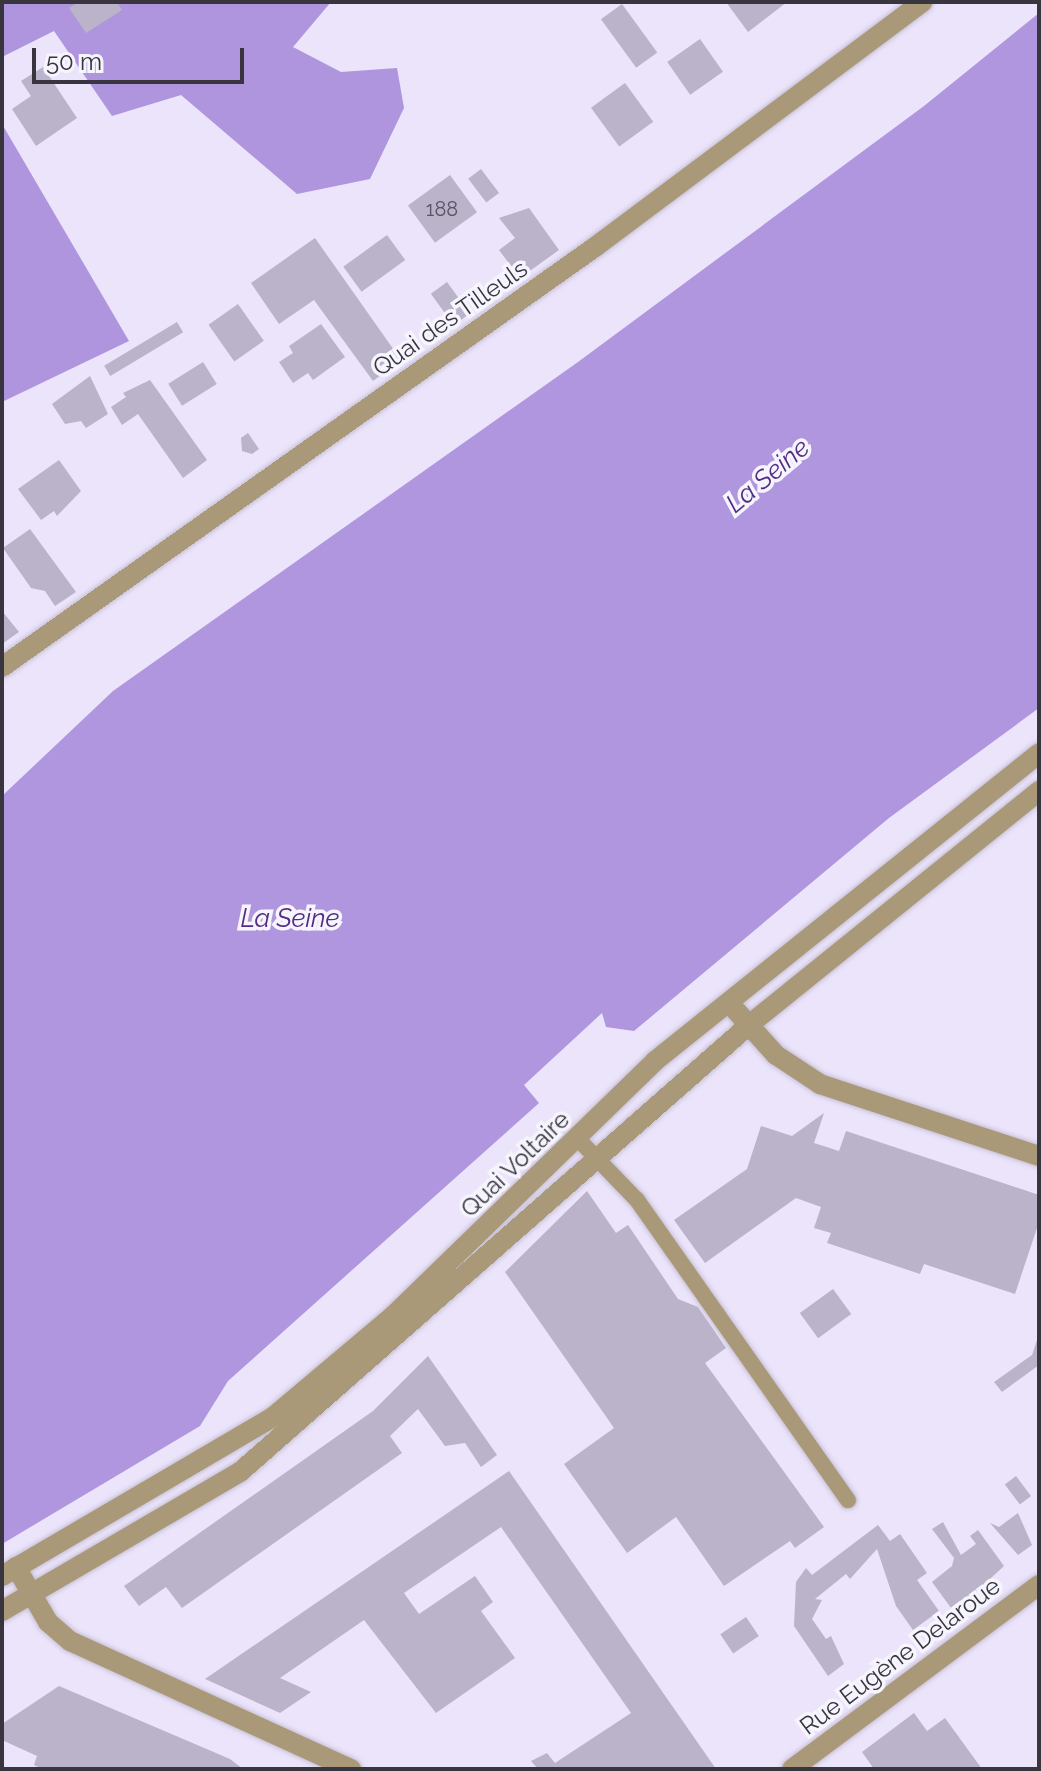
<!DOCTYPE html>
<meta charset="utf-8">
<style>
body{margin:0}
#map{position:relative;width:1041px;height:1771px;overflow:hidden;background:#ebe4fb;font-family:Raleway,sans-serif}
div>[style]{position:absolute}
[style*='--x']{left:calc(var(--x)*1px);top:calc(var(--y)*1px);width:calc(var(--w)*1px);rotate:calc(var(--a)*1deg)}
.forest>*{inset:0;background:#af95de}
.water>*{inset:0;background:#b096df}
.building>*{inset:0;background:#bab3ca;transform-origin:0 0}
.roads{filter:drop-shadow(0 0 2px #c7c1d5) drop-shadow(0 0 2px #c7c1d5)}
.service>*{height:16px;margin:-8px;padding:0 8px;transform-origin:8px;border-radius:8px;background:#aa9979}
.minor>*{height:20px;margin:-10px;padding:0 10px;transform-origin:10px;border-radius:10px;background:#aa9979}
.tertiary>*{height:20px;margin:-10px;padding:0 10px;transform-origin:10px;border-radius:10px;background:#aa9979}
span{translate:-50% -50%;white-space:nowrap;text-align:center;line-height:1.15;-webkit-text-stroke:7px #f6f4fd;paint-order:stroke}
.number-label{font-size:20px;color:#585461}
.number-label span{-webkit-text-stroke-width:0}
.street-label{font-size:24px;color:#38353e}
.water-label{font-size:26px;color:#522d83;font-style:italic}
.frame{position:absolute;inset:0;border:4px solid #38353e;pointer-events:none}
.scale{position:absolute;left:32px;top:48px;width:212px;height:36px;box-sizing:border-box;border:4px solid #38353e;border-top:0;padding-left:10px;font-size:24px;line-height:28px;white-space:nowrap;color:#38353e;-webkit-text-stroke:6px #f6f4fd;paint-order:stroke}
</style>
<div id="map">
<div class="forest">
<i style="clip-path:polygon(2px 2px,331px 2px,293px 47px,341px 72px,397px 68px,404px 108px,370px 179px,297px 194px,181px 95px,112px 116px,54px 31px,2px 57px)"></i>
<i style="clip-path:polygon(2px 124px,129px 341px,2px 402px)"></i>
</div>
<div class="water">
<i style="clip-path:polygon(1039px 13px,1039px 708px,889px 818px,634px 1031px,606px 1027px,602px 1013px,524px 1085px,539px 1103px,228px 1381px,200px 1426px,2px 1544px,2px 796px,113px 691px,578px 362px,924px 106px)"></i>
</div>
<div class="building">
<i style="clip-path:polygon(78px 2px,117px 2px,122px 10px,86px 33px,69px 8px)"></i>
<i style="clip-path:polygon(726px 2px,787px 2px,748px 32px)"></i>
<i style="left:622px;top:4px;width:60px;height:26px;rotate:54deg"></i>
<i style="left:700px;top:39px;width:40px;height:40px;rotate:55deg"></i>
<i style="clip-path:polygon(43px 67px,77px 118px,36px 146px,12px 109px,31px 96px,21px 81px)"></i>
<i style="left:625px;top:83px;width:48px;height:42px;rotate:54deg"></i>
<i style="left:481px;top:169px;width:30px;height:16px;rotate:53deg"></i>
<i style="left:450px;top:175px;width:46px;height:52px;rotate:54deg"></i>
<i style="clip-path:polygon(529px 208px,559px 250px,520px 278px,499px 250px,515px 238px,499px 218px)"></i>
<i style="left:387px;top:235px;width:31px;height:54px;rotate:54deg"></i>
<i style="clip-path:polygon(315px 238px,401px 360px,373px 381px,314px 300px,279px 324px,251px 283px)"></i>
<i style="left:447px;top:282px;width:39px;height:20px;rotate:54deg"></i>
<i style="left:238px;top:304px;width:45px;height:36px;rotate:55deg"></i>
<i style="left:177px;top:322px;width:12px;height:85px;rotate:59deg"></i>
<i style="clip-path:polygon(321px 324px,345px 357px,313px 380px,308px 373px,293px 383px,279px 362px,293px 353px,289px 346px)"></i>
<i style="left:203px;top:362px;width:26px;height:41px;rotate:58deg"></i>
<i style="clip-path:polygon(90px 376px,108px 414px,86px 428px,81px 421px,65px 424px,52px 404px)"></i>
<i style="clip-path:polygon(150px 380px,207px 460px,183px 478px,138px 414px,122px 425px,111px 407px,126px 397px,123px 393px)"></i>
<i style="clip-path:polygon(248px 433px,259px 449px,252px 454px,242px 451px,241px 438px)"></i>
<i style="clip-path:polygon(59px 460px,81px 491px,57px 516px,54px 511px,41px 520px,18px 489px)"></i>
<i style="clip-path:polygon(30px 529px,76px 592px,55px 606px,45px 591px,31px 588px,3px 548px)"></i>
<i style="clip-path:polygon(2px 611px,19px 632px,2px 644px)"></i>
<i style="clip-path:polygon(824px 1113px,814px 1143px,839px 1151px,846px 1131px,1039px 1195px,1039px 1222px,1015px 1294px,924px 1264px,920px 1274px,827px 1243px,831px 1233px,814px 1228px,821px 1207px,796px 1198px,705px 1263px,674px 1220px,747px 1169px,761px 1126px,792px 1136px)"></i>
<i style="clip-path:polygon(587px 1191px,616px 1233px,628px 1225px,678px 1299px,698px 1307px,726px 1348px,705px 1363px,824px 1527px,795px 1548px,790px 1541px,724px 1586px,676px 1517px,627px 1553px,564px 1464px,614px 1428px,505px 1272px)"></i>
<i style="left:833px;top:1289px;width:31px;height:41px;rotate:54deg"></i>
<i style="clip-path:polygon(1039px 1334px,1039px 1365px,1002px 1392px,994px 1382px,1032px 1355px)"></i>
<i style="clip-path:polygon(428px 1356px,497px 1455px,481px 1467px,465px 1443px,445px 1446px,418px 1409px,390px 1436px,402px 1453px,182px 1608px,166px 1587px,139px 1606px,124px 1586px,373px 1411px)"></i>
<i style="clip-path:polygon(509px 1471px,716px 1769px,538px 1769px,531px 1761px,547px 1753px,555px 1763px,631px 1713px,501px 1527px,404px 1593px,419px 1614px,475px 1576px,493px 1602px,481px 1611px,515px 1658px,436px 1713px,364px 1620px,280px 1678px,311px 1692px,280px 1713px,205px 1679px)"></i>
<i style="left:1016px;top:1476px;width:25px;height:14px;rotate:53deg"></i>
<i style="clip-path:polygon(1018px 1513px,1032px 1545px,1018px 1555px,990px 1523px,999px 1527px)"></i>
<i style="clip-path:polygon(943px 1522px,961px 1555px,976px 1544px,970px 1536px,978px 1530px,1004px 1566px,954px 1612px,932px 1582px,952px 1566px,954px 1558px,932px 1529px)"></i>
<i style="clip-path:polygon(878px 1525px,890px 1541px,900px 1534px,927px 1573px,917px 1580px,939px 1611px,913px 1630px,896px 1606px,877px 1549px,850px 1579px,846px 1574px,815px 1599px,822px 1600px,812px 1619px,826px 1639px,831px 1636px,844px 1664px,828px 1676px,794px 1626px,796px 1582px,806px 1568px,812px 1575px)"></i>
<i style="left:746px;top:1617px;width:23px;height:31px;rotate:56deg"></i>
<i style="clip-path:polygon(59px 1686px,230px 1759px,243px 1769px,42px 1769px,34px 1765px,37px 1756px,2px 1740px,2px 1724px)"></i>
<i style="clip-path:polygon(914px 1713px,927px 1731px,945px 1718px,982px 1769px,874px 1769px,862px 1752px)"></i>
</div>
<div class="roads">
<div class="service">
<i style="--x:579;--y:1140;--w:83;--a:46"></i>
<i style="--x:637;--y:1200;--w:367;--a:54.9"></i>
</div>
<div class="minor">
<i style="--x:730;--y:1004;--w:69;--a:48"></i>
<i style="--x:776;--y:1055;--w:53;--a:33.4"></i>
<i style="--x:820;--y:1084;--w:231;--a:18.2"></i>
<i style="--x:16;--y:1567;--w:64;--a:59.8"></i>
<i style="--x:48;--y:1622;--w:29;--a:41"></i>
<i style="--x:70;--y:1641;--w:309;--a:24.5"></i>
<i style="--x:792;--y:1769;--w:308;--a:-36.7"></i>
</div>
<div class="tertiary">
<i style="--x:2;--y:667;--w:727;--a:-35.31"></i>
<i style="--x:595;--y:247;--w:409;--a:-36.8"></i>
<i style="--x:2;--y:1576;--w:314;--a:-30.4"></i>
<i style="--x:273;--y:1417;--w:157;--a:-40.1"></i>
<i style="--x:393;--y:1316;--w:366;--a:-44.2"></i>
<i style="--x:655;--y:1061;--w:492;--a:-38.7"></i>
<i style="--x:2;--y:1611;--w:276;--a:-30.3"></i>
<i style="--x:240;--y:1472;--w:677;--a:-41.29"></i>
<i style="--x:749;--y:1025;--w:373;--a:-38.9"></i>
</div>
</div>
<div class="number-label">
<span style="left:442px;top:209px">188</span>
</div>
<div class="street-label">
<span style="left:450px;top:318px;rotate:-35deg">Quai des Tilleuls</span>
<span style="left:515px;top:1164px;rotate:-44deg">Quai Voltaire</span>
<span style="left:900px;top:1656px;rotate:-37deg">Rue Eugène Delaroue</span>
</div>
<div class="water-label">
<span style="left:768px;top:476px;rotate:-40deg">La Seine</span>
<span style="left:290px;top:919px">La Seine</span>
</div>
<div class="frame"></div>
<div class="scale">50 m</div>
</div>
